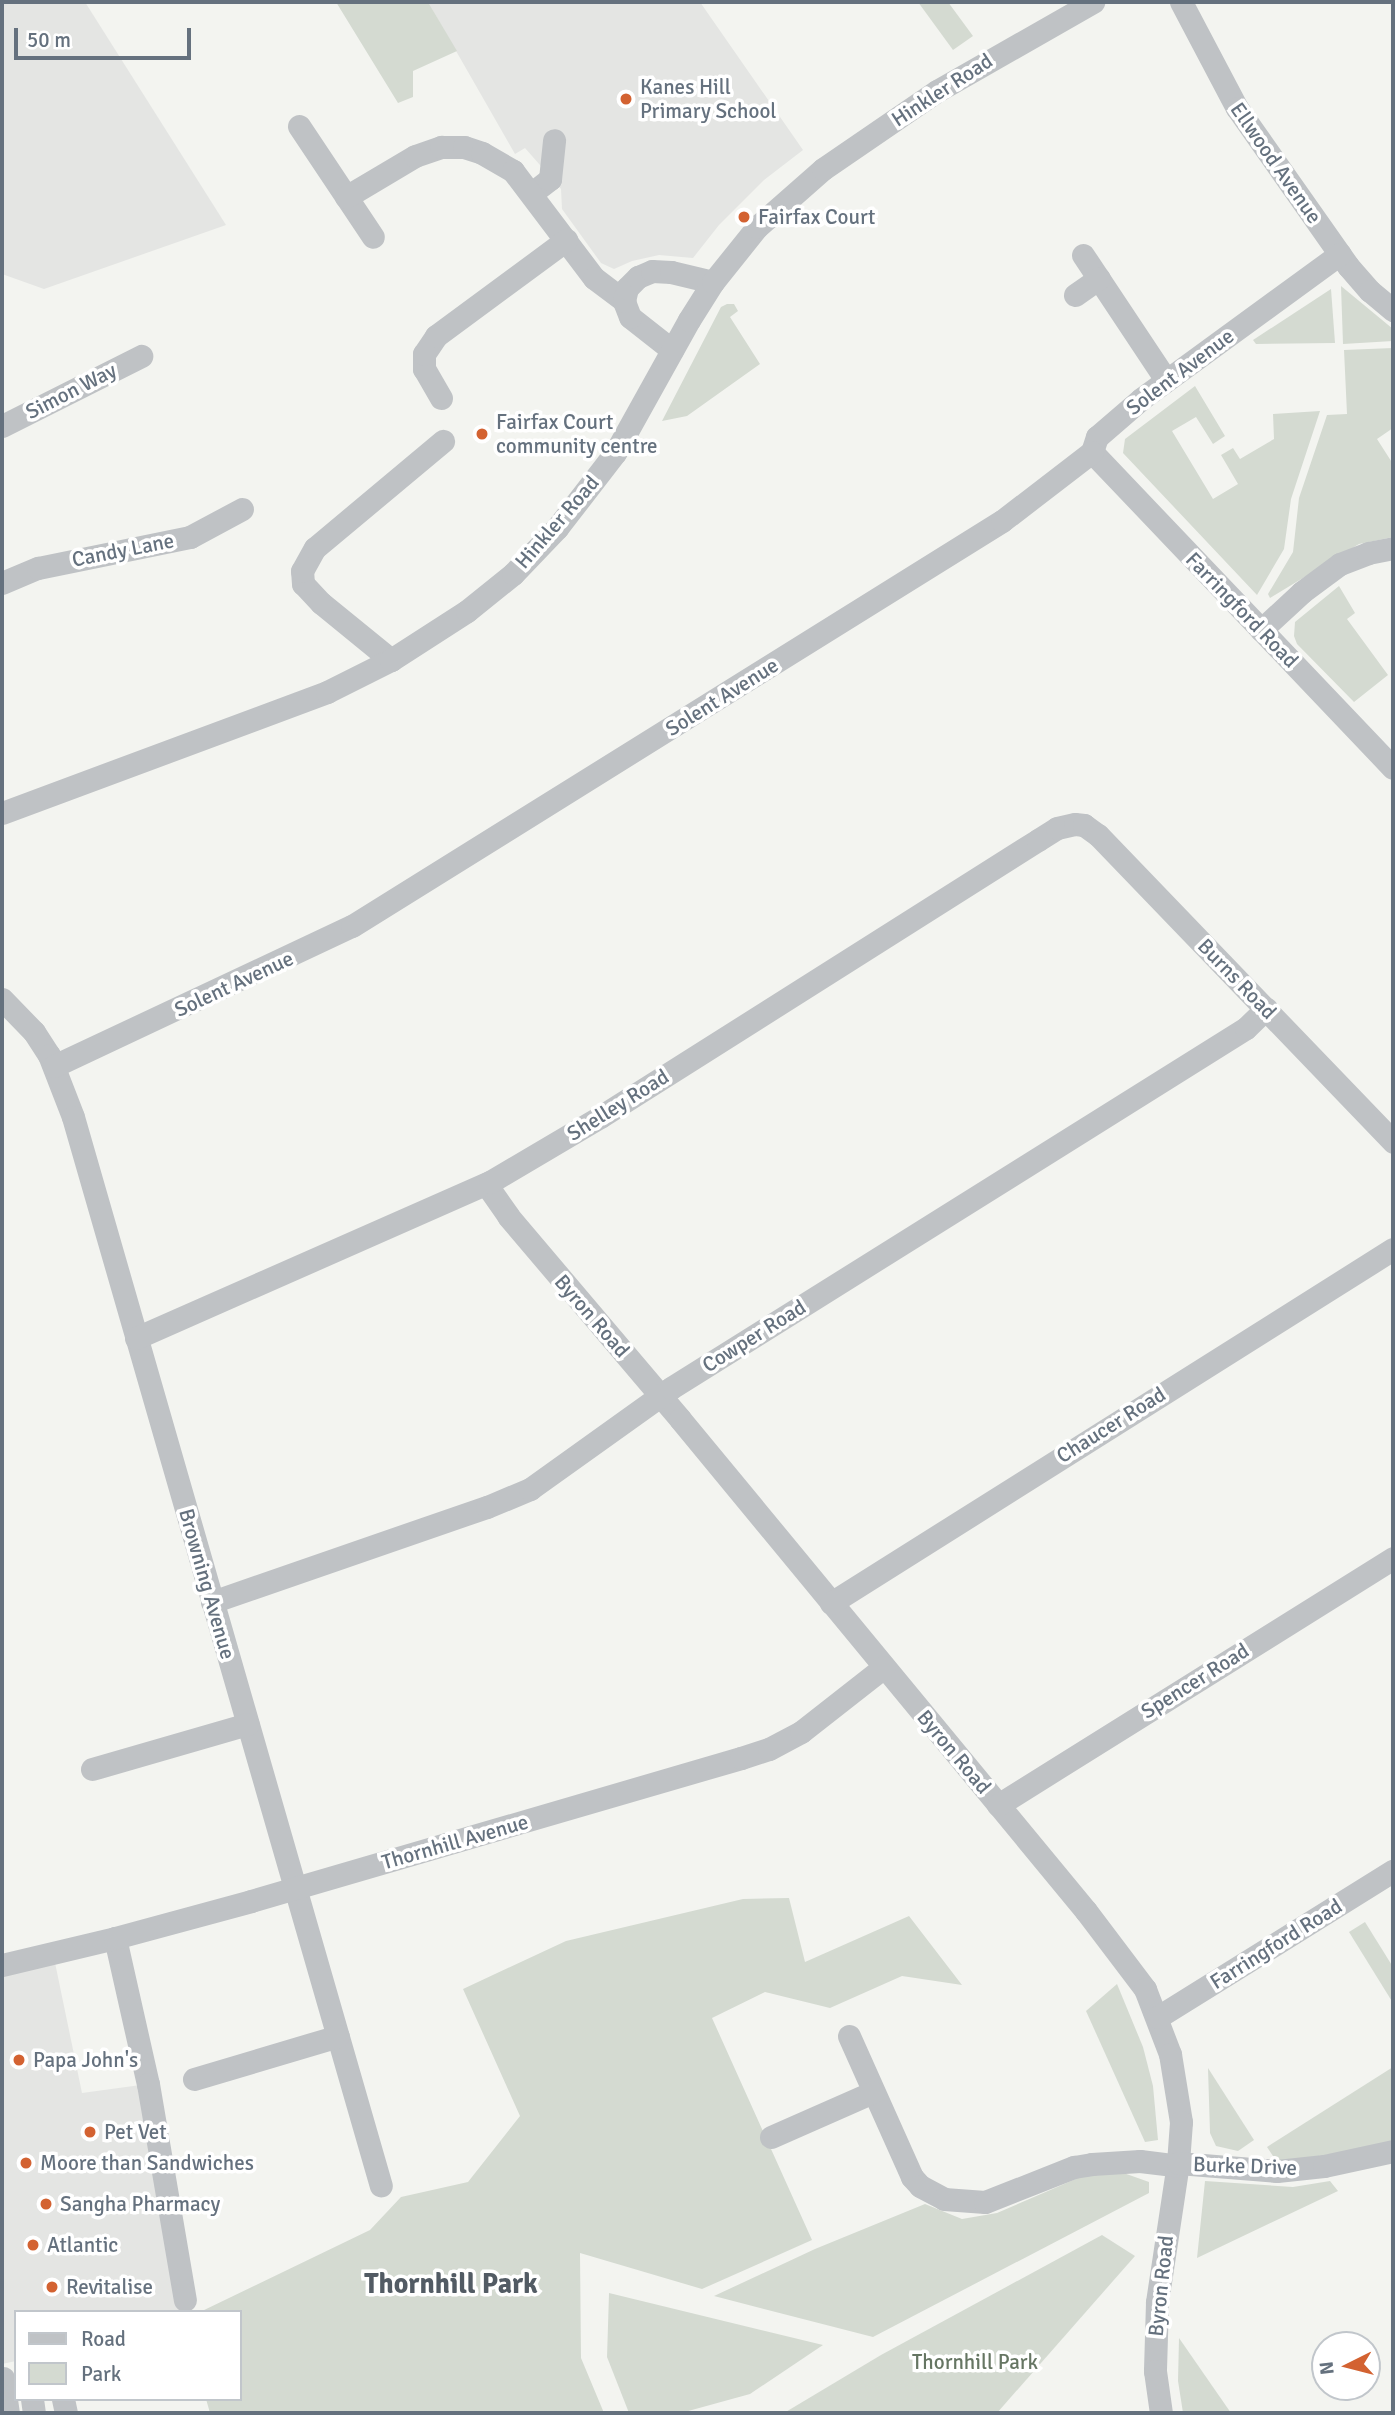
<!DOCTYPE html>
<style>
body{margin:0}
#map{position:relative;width:1395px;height:2415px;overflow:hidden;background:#f3f4f0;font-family:Signika,sans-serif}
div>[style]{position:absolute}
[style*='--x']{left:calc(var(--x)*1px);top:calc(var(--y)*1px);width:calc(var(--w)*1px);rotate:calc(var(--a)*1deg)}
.built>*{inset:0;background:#e4e5e3}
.green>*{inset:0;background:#d4dad1}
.minor>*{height:23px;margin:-11.5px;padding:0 11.5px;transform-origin:11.5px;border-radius:11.5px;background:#bfc2c5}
.dots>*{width:19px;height:19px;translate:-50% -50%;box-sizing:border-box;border:4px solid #fff;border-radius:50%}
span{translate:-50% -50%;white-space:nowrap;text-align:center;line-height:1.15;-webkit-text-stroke:7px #fff;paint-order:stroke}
.poi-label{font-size:21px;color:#65717e}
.left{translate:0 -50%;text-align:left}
.street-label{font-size:21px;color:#65717e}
.park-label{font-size:21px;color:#667663}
.district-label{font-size:28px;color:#525b64;font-weight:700}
.frame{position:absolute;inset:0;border:4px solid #65717e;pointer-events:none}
.legend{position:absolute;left:14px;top:2310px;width:228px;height:91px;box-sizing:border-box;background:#fff;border:2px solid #c1c6cb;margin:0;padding:9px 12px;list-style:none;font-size:21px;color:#65717e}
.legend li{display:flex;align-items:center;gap:14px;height:35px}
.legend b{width:35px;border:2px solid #c1c6cb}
.north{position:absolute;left:1311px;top:2331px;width:70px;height:70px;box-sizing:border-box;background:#fff;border:2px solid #c1c6cb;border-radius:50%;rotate:264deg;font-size:19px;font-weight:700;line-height:28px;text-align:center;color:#65717e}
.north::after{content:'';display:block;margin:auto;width:24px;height:32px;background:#d36231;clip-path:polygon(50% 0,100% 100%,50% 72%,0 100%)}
.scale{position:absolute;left:14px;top:28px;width:177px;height:32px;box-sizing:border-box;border:4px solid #65717e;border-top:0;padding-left:9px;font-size:21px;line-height:24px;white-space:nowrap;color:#65717e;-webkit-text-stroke:5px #fff;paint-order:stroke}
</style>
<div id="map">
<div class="built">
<i style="clip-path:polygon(2px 2px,85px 2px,226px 225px,44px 289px,2px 274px)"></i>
<i style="clip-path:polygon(428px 2px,700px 2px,803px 150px,764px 180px,719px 225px,693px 258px,659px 255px,632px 261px,614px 269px,601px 263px,562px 209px,561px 189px,525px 148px,515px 154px)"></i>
<i style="clip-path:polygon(53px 1953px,82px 2093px,148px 2084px,187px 2312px,16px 2312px,16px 2361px,2px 2364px,2px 1964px)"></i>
</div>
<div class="green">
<i style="clip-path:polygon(336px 2px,428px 2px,457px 51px,413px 71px,413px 97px,398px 103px)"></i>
<i style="clip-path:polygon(918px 2px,948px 2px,973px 36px,953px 50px)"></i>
<i style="clip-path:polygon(1341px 286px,1393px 329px,1393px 341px,1343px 344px)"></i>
<i style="clip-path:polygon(1331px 289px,1335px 343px,1256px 344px,1253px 340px)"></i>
<i style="clip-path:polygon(727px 304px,734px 304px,738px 311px,730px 317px,760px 364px,687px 416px,662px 421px,721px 307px)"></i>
<i style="clip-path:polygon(1393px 348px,1393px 428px,1377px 439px,1393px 464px,1393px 537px,1359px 544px,1270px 598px,1268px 594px,1293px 552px,1299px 498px,1327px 415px,1347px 414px,1344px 350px)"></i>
<i style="clip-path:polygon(1195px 386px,1225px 436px,1213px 444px,1196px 417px,1172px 431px,1213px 499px,1238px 484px,1221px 455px,1233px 448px,1240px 459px,1274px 439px,1273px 414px,1320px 411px,1291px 499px,1284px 549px,1257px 595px,1123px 453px,1125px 439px)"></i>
<i style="clip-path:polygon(1339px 586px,1355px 613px,1347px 619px,1388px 675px,1354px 702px,1297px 644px,1294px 636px,1295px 622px)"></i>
<i style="clip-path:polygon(789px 1898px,805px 1962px,909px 1916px,962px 1985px,902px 1976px,830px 2008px,765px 1992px,712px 2018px,812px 2240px,702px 2289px,580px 2253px,581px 2358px,604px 2413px,210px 2413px,206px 2399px,240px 2399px,240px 2312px,200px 2312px,370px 2230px,401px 2197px,468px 2182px,520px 2116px,463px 1989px,566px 1941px,743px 1899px)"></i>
<i style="clip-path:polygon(1365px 1922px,1393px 1967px,1393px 2003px,1349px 1932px)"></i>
<i style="clip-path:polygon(1117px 1984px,1143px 2047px,1153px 2086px,1158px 2140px,1145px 2142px,1086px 2011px)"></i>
<i style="clip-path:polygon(1393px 2067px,1393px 2141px,1374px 2148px,1277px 2162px,1267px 2147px)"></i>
<i style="clip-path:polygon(1208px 2068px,1254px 2140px,1238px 2151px,1216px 2146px,1210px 2133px)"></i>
<i style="clip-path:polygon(1118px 2171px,1149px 2182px,1149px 2193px,873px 2337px,714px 2296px,815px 2249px,925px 2204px,962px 2219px,997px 2213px,1085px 2175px)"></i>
<i style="clip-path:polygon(1205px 2181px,1293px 2187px,1330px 2181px,1338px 2191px,1197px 2258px)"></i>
<i style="clip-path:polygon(1102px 2235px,1135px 2256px,997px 2413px,784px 2413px,881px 2355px)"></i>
<i style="clip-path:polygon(609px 2293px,823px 2345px,750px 2394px,681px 2413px,629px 2413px,607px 2357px)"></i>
<i style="clip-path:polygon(1179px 2338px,1231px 2413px,1183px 2413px,1178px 2381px)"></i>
</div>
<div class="minor">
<i style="--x:1181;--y:2;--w:120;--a:62.2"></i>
<i style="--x:1237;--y:108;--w:193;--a:54.9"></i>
<i style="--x:1348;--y:266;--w:33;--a:49"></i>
<i style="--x:1370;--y:291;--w:30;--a:40"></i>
<i style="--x:299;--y:126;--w:133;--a:56.3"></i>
<i style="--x:532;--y:193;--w:23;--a:-38"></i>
<i style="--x:550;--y:179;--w:39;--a:-84"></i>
<i style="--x:346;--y:197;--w:80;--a:-30.7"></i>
<i style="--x:415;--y:156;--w:28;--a:-19"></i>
<i style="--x:441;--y:147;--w:23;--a:0"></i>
<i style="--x:464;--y:147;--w:19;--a:18"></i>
<i style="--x:482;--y:153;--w:36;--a:30"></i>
<i style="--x:513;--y:171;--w:134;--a:52.9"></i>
<i style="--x:594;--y:278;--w:38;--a:37"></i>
<i style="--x:1083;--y:255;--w:150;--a:56.4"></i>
<i style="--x:1075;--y:295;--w:29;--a:-35"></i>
<i style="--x:672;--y:350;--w:53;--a:-141.8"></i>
<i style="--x:630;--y:317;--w:17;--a:-111"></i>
<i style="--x:624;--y:301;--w:13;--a:-77"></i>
<i style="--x:627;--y:288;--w:16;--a:-45"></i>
<i style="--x:638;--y:277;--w:15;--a:-23"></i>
<i style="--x:652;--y:271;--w:19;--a:3"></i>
<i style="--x:671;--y:272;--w:43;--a:13.4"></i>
<i style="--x:441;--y:398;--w:34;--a:-120"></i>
<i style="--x:424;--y:369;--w:15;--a:-90"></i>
<i style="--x:424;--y:354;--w:22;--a:-56"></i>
<i style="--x:436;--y:336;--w:162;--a:-36.4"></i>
<i style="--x:2;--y:426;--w:156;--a:-26.7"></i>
<i style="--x:1092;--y:452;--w:436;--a:46.4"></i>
<i style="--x:1092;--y:452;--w:16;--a:-72"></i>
<i style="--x:1097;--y:437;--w:58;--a:-40.8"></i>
<i style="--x:1141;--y:399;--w:246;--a:-36.1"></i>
<i style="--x:2;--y:583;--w:39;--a:-23"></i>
<i style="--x:38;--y:568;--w:155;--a:-11.5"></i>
<i style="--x:190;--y:537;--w:59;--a:-28.3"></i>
<i style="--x:1261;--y:630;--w:56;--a:-42.8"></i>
<i style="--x:1302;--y:592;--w:47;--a:-36.4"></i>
<i style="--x:1340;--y:564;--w:30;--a:-21"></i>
<i style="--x:1368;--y:553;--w:25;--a:-11"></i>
<i style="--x:391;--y:660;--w:90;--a:-140.8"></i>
<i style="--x:321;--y:603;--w:26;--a:-133"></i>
<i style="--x:303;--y:584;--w:13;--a:-94"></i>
<i style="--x:302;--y:571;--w:26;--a:-61"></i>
<i style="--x:315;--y:548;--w:167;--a:-39.9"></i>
<i style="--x:2;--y:813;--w:347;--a:-20.4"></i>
<i style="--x:327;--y:692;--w:72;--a:-26.6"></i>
<i style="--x:391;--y:660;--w:90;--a:-32.8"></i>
<i style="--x:467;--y:611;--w:59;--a:-38.8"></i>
<i style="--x:513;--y:574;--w:64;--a:-46.3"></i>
<i style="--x:557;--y:528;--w:95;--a:-52.3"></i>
<i style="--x:615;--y:453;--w:152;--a:-60.9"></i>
<i style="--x:689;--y:320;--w:45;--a:-57.7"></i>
<i style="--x:713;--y:282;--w:70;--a:-51.3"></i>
<i style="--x:757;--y:227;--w:88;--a:-41.3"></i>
<i style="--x:823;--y:169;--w:138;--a:-34.4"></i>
<i style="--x:937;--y:91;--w:180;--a:-29.7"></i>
<i style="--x:2;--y:999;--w:46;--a:45.9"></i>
<i style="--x:34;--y:1032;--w:27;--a:57"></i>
<i style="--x:49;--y:1055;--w:66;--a:68.8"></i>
<i style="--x:73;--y:1117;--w:1112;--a:73.93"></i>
<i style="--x:54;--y:1066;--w:329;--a:-25.2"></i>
<i style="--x:352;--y:926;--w:766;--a:-31.93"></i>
<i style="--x:1002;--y:521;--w:113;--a:-37.5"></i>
<i style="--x:486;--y:1184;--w:39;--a:55"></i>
<i style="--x:508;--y:1216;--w:266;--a:49.7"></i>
<i style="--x:680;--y:1419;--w:638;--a:50.47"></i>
<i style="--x:1086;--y:1911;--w:98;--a:52.9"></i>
<i style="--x:1145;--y:1989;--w:70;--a:69"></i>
<i style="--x:1170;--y:2054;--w:69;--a:80.8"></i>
<i style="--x:1181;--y:2122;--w:41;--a:94.2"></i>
<i style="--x:1178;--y:2163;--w:141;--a:98.6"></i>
<i style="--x:1157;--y:2302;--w:69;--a:91.7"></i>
<i style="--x:1155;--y:2371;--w:42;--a:81.9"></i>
<i style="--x:136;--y:1338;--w:387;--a:-23.8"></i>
<i style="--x:490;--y:1182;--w:128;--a:-30.6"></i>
<i style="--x:600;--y:1117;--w:518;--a:-32.31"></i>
<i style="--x:1038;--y:840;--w:22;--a:-32"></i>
<i style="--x:1057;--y:828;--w:18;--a:-13"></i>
<i style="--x:1075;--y:824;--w:9;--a:6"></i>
<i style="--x:1084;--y:825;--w:17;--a:36"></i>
<i style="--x:1098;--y:835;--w:426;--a:46.1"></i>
<i style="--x:212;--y:1602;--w:291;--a:-19.1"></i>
<i style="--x:487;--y:1507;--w:47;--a:-22.7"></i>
<i style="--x:530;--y:1489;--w:173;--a:-35.6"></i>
<i style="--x:671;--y:1388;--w:678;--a:-32.05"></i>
<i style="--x:1246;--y:1028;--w:28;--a:-44"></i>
<i style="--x:831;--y:1603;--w:664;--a:-32.21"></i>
<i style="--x:92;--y:1769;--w:162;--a:-16.1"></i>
<i style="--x:998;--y:1805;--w:466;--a:-32"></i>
<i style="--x:115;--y:1938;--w:150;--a:77.3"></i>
<i style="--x:148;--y:2084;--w:219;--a:80.3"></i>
<i style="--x:2;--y:1965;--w:116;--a:-13.4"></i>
<i style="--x:115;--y:1938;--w:141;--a:-15.2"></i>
<i style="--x:251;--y:1901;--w:510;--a:-16.27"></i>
<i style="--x:741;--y:1758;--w:29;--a:-18"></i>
<i style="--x:769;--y:1749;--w:36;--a:-28"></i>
<i style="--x:801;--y:1732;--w:105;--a:-38.1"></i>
<i style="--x:1158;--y:2017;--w:277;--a:-31.9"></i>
<i style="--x:849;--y:2036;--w:154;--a:65.9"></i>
<i style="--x:912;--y:2177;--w:12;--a:48"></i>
<i style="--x:920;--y:2186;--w:27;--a:28"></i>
<i style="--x:944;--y:2199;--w:41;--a:4.2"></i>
<i style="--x:985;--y:2202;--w:96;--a:-21.5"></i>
<i style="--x:1074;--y:2167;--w:18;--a:-9"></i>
<i style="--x:1092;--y:2164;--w:48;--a:-3.6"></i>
<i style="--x:1140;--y:2161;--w:38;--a:7"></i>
<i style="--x:194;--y:2079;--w:150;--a:-16.6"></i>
<i style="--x:771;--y:2137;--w:111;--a:-23.8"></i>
<i style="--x:1178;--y:2163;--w:99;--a:4.6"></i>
<i style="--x:1277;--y:2171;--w:47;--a:-6.1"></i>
<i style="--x:1324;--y:2166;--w:71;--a:-12.3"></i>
<i style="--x:3;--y:2378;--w:35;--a:82"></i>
<i style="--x:32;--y:2399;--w:14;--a:82"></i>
<i style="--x:63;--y:2399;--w:14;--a:78"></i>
</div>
<div class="dots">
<i style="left:626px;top:99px;background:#d36231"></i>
<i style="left:744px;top:217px;background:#d36231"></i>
<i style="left:482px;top:434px;background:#d36231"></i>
<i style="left:19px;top:2060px;background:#d36231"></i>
<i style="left:90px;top:2132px;background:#d36231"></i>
<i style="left:26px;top:2163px;background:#d36231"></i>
<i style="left:46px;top:2204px;background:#d36231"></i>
<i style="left:33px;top:2245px;background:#d36231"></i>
<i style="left:52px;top:2287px;background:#d36231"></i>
</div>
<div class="poi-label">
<span class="left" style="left:640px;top:99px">Kanes Hill<br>Primary School</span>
<span class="left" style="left:758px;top:217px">Fairfax Court</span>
<span class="left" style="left:496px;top:434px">Fairfax Court<br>community centre</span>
<span class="left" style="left:33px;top:2060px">Papa John's</span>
<span class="left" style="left:104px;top:2132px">Pet Vet</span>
<span class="left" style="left:40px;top:2163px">Moore than Sandwiches</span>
<span class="left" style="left:60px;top:2204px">Sangha Pharmacy</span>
<span class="left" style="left:47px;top:2245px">Atlantic</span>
<span class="left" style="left:66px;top:2287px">Revitalise</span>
</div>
<div class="street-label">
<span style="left:942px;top:90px;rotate:-33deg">Hinkler Road</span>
<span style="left:1276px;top:163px;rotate:55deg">Ellwood Avenue</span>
<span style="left:1180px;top:372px;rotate:-37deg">Solent Avenue</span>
<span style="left:71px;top:391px;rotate:-27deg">Simon Way</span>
<span style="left:557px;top:522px;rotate:-49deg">Hinkler Road</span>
<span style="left:123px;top:550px;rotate:-11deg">Candy Lane</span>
<span style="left:1242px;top:610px;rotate:46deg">Farringford Road</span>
<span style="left:722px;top:697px;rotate:-32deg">Solent Avenue</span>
<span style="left:1237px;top:979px;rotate:46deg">Burns Road</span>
<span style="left:234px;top:984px;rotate:-25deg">Solent Avenue</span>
<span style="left:618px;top:1105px;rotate:-32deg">Shelley Road</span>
<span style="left:592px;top:1316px;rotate:49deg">Byron Road</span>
<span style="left:754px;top:1336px;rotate:-32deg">Cowper Road</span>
<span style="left:1111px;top:1425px;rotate:-32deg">Chaucer Road</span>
<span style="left:207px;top:1584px;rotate:74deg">Browning Avenue</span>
<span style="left:1195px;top:1681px;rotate:-32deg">Spencer Road</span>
<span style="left:954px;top:1752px;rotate:50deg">Byron Road</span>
<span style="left:455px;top:1842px;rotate:-16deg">Thornhill Avenue</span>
<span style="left:1276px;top:1944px;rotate:-32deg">Farringford Road</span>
<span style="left:1245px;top:2166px;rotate:2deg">Burke Drive</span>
<span style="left:1161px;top:2286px;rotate:-84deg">Byron Road</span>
</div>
<div class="park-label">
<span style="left:975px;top:2362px">Thornhill Park</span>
</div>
<div class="district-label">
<span style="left:451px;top:2284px">Thornhill Park</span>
</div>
<div class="frame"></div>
<ul class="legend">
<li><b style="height:9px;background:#bfc2c5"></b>Road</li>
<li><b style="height:19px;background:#d4dad1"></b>Park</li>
</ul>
<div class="north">N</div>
<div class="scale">50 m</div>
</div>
